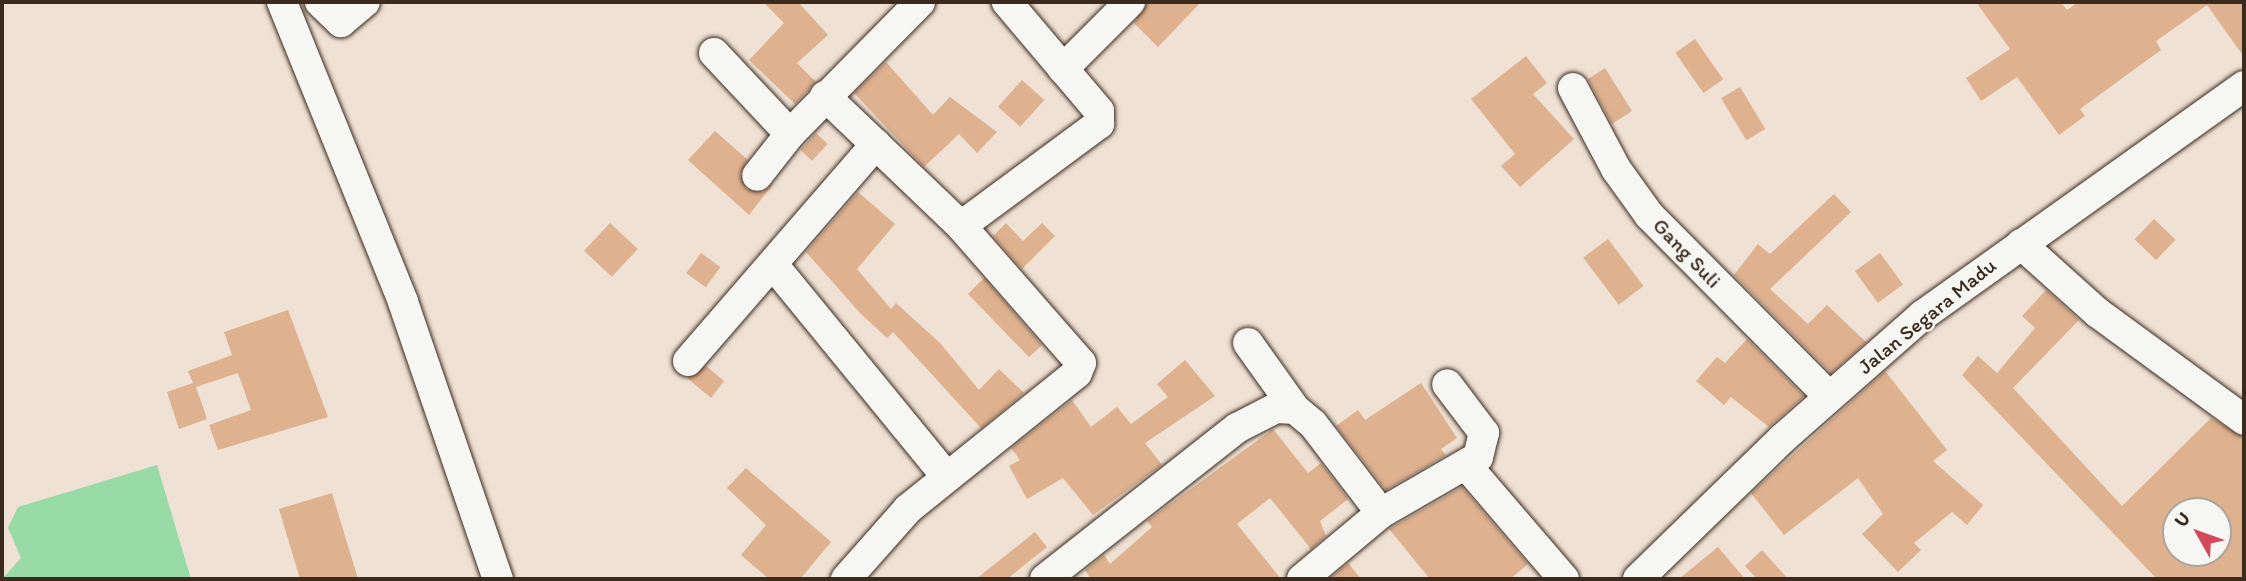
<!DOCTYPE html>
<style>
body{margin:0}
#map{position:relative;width:2246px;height:581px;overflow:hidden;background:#efe1d4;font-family:Itim,sans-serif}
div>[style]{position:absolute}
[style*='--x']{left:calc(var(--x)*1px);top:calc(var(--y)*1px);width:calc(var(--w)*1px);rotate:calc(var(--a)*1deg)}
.green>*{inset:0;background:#98dba7}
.building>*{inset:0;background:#deb18f;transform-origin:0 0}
.roads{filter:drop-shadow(0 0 2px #3b2a1e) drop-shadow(0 0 2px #3b2a1e)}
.street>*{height:30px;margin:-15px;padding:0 15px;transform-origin:15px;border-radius:15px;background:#f6f6f2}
span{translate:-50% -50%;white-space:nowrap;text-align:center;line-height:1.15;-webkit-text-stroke:5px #f6f6f2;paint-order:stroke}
.street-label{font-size:21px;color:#3b2a1e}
.frame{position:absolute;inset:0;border:4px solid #3b2a1e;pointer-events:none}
.north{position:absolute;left:2162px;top:497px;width:70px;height:70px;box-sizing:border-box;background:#f6f6f2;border:2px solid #aba49d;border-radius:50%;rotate:310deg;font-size:19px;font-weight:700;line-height:28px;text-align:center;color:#3b2a1e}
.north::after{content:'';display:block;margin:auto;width:24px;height:32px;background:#d1495b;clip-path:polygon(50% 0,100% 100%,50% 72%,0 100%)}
</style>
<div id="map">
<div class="green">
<i style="clip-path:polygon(157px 465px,191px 579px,2px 579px,21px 558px,8px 528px,18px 507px)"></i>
</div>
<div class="building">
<i style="clip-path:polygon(763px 2px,798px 2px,828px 35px,797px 63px,816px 82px,795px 104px,749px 60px,784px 23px)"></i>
<i style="clip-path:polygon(1147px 2px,1201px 2px,1158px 47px,1134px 23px)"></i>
<i style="clip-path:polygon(1976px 2px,2061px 2px,2067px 10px,2078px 2px,2244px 2px,2244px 57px,2207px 5px,2156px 41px,2161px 50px,2080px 109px,2085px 116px,2059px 135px,2017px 77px,1981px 101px,1966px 78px,2010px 49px)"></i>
<i style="left:1695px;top:39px;width:49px;height:24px;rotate:55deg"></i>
<i style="clip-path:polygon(1526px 56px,1547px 83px,1533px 94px,1574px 139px,1520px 187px,1501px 166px,1515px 154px,1471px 99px)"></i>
<i style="clip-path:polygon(886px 62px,933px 115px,950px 97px,997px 132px,977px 153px,959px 134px,924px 167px,854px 93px)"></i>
<i style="clip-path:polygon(1605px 68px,1632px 111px,1612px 124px,1588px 79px)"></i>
<i style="left:1022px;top:80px;width:30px;height:36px;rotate:42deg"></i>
<i style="left:1740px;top:87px;width:49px;height:22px;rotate:59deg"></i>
<i style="clip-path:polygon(715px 131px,748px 160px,740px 174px,746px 189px,763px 192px,774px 183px,749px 215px,688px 160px)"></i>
<i style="left:816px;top:133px;width:16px;height:23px;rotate:43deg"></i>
<i style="clip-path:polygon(858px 192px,895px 224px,857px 269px,891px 309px,896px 303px,940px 343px,979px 390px,999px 369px,1024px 393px,981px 428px,893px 332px,887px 338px,860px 313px,806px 252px)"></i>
<i style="clip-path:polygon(1834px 194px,1851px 212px,1770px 289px,1808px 324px,1827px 305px,1866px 342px,1831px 373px,1734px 275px,1758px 244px,1770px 254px)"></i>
<i style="left:2154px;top:219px;width:30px;height:28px;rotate:44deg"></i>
<i style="left:610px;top:223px;width:38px;height:38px;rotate:43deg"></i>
<i style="clip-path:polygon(1006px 223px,1023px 241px,1042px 223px,1055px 236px,1022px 269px,993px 236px)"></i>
<i style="left:1608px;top:239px;width:59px;height:31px;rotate:53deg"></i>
<i style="left:701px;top:253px;width:24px;height:25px;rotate:36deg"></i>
<i style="left:1880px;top:253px;width:39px;height:31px;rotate:54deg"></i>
<i style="clip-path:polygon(984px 278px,1042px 345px,1029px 357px,968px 294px)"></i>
<i style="clip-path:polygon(evenodd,2046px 290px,2079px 320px,2013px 388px,2122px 506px,2211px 418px,2244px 437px,2244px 579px,2157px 579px,1962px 375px,1978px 356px,1997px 373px,2035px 328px,2022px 316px,2046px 290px,2176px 511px,2218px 511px,2218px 553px,2176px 553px,2176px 511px)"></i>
<i style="clip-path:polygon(288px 310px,328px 417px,218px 450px,209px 425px,251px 410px,238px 373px,196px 387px,207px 419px,179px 429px,167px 392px,193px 383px,188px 371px,232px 355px,224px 332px)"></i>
<i style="clip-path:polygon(1747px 339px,1804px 396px,1769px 427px,1731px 397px,1724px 405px,1696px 381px,1717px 357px,1725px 363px)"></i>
<i style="clip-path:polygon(1185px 360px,1215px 396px,1145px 443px,1162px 465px,1093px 515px,1063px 478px,1027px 499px,1009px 466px,1020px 460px,1011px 448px,1072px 400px,1091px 427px,1117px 407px,1131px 424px,1168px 397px,1157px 384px)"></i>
<i style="clip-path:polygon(706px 366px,724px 381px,711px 398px,687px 378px)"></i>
<i style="clip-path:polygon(1885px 371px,1947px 450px,1933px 461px,1983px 505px,1967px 525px,1952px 512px,1914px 543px,1921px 550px,1898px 572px,1862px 534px,1883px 514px,1858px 478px,1784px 535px,1751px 493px)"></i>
<i style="clip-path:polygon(1421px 383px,1457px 438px,1441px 449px,1446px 455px,1386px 490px,1336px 426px,1358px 410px,1365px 420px)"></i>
<i style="clip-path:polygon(1273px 429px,1308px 473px,1321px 463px,1348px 499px,1320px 521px,1326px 536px,1311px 549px,1270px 498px,1237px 524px,1281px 579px,1091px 579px,1085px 570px,1104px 555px,1110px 564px,1152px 527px,1147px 521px)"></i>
<i style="clip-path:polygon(746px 468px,831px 542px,800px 579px,769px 579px,741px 555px,766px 525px,727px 488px)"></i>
<i style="clip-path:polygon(1462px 487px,1528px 564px,1510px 579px,1430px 579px,1389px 529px)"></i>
<i style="clip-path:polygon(332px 493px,358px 579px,300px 579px,279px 509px)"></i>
<i style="clip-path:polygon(1035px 532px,1047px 547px,1007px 579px,976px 579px)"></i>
<i style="clip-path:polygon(1718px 547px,1745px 579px,1679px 579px,1702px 560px)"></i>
<i style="clip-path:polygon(1762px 550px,1788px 579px,1757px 579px,1745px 566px)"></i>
<i style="clip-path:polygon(1348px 563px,1361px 579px,1329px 579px)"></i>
</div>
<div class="roads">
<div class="street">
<i style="--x:282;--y:2;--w:323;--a:68"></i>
<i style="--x:403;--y:302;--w:293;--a:71.1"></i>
<i style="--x:320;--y:2;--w:29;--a:44"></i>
<i style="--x:341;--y:22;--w:31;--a:-40"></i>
<i style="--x:714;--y:53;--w:111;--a:46.8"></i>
<i style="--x:790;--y:134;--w:53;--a:128.2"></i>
<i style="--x:1063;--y:69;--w:95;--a:-45"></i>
<i style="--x:1573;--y:88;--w:92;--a:62"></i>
<i style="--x:1616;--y:169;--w:57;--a:54.3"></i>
<i style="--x:1649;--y:215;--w:255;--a:45.2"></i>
<i style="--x:825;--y:96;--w:188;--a:43.7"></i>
<i style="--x:961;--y:226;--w:182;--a:48.8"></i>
<i style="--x:1081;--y:363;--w:11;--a:112"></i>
<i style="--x:1077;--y:373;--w:217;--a:141.2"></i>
<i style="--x:908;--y:509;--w:94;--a:131.5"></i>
<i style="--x:790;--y:134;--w:185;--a:-45.4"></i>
<i style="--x:961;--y:226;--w:172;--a:-36.5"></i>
<i style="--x:1099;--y:124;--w:13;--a:-90"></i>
<i style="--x:1099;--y:111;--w:143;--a:-130.2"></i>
<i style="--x:2021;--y:244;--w:103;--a:41.9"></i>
<i style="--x:2098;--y:313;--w:181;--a:36.2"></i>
<i style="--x:775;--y:267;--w:270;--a:50.7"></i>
<i style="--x:1248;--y:343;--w:81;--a:54.5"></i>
<i style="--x:688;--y:361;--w:287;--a:-49.1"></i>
<i style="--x:1467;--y:466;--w:149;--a:49.4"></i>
<i style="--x:1045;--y:579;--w:244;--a:-38.2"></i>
<i style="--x:1237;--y:428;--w:44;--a:-27.1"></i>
<i style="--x:1276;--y:408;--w:19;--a:3"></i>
<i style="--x:1295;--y:409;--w:23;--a:40"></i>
<i style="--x:1313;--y:424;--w:112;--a:52.6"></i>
<i style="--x:1302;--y:579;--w:103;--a:-39.9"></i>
<i style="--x:1381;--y:513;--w:112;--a:-30"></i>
<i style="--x:1478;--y:457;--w:25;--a:-76"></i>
<i style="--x:1484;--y:433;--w:61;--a:-127.1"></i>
<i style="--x:1638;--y:579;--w:202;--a:-44.2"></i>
<i style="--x:1783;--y:438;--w:186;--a:-41.3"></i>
<i style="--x:1923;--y:315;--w:394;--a:-35.5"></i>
</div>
</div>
<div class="street-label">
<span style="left:1687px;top:253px;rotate:46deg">Gang Suli</span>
<span style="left:1927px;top:316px;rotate:-39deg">Jalan Segara Madu</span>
</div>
<div class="frame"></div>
<div class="north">U</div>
</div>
